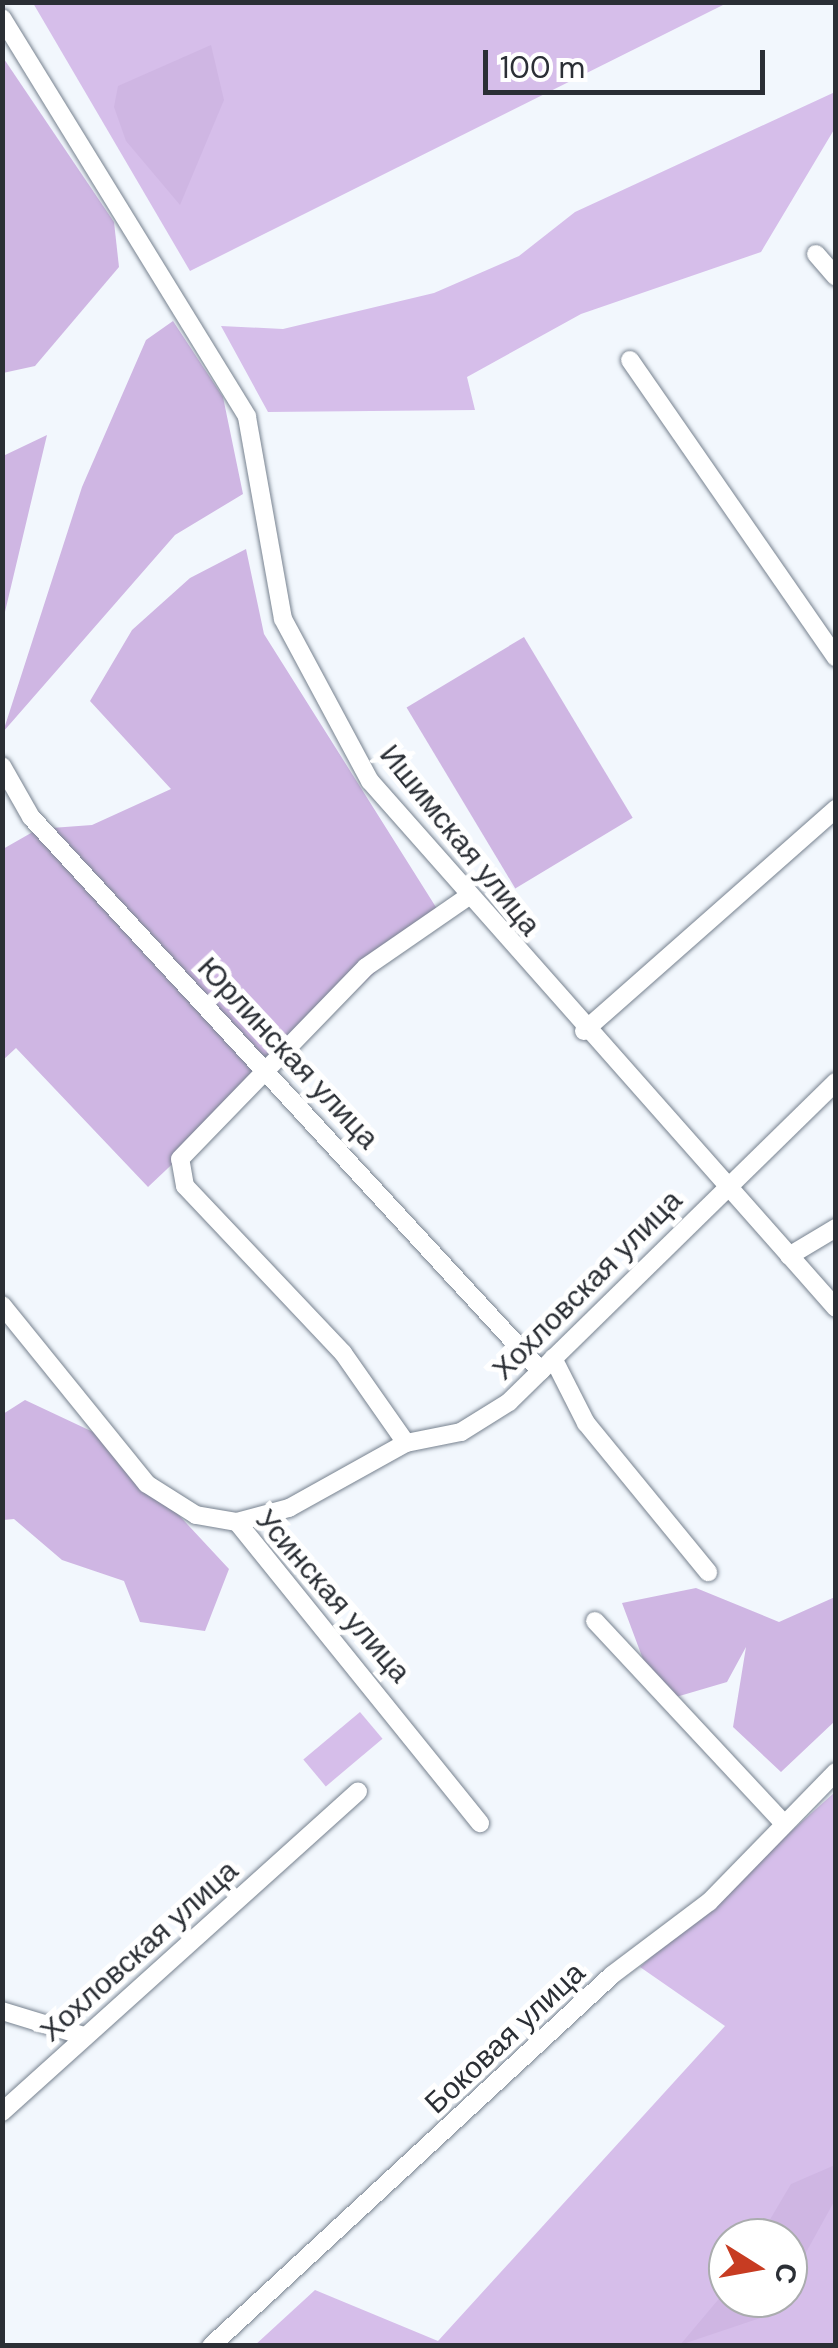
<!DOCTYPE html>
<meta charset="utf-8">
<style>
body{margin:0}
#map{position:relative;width:838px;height:2348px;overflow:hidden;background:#f2f7fd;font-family:"DM Sans",sans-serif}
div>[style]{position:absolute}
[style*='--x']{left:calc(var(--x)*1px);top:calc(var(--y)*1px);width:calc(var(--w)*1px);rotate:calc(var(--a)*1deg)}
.green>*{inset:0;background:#d6beea;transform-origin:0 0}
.forest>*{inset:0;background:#cfb6e3;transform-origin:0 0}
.roads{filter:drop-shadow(0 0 2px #77828f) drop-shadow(0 0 2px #77828f)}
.minor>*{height:18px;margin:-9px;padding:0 9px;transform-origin:9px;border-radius:9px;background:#fff}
span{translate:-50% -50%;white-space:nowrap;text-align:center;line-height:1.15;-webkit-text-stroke:10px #fff;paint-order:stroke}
.street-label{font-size:30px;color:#2b2f35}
.frame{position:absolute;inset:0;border:5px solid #2b2f35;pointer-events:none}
.north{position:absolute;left:708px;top:2218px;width:100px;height:100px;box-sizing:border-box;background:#fff;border:2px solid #aaacae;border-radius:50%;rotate:101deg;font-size:28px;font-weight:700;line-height:40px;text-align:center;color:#2b2f35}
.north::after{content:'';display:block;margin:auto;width:35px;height:45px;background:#c73c22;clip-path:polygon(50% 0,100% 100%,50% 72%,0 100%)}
.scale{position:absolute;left:483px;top:50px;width:282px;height:45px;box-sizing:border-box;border:5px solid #2b2f35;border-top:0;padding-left:12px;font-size:30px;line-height:35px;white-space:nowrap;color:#2b2f35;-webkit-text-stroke:8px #fff;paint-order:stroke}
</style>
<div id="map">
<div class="green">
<i style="clip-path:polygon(33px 3px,727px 3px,190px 271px)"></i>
<i style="clip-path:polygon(835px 92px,835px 128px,761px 252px,581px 314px,467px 377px,475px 410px,268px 412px,221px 326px,283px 329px,434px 293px,519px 256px,575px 212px)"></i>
<i style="left:360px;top:1712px;width:35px;height:74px;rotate:50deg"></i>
<i style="clip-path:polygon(evenodd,835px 1792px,835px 2345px,254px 2346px,315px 2290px,438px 2341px,725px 2026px,640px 1967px,835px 1792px,728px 2238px,788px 2238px,788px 2298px,728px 2298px,728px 2238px)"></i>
</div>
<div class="forest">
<i style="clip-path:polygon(211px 45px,224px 100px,180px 205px,126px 141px,114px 107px,118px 86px)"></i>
<i style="clip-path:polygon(2px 56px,114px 222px,119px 267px,35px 366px,3px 373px)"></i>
<i style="clip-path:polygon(173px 321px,223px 397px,243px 494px,175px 535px,3px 732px,82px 487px,146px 340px)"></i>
<i style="clip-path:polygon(47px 435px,4px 616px,3px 622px,3px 456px)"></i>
<i style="clip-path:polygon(246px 549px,264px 634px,439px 912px,148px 1187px,16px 1048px,3px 1060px,3px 849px,38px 829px,92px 825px,171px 789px,90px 701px,132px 630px,190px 578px)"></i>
<i style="left:524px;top:637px;width:211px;height:137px;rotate:59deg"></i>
<i style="clip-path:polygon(25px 1400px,108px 1439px,229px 1569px,205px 1631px,140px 1622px,124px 1581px,62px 1560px,14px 1519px,3px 1520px,3px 1414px)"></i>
<i style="clip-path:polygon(696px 1588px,779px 1622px,835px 1597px,835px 1721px,781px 1772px,733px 1727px,746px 1647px,727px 1682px,659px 1702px,622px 1603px)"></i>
<i style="clip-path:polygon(835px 2165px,835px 2200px,788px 2285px,788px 2238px,759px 2238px,791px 2184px)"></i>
<i style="clip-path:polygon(728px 2288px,728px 2298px,782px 2298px,778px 2312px,680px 2345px)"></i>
</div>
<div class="roads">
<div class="minor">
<i style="--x:2;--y:18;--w:468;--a:58.4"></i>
<i style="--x:247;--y:417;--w:205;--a:79.9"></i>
<i style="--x:283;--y:619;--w:184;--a:61.8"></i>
<i style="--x:370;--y:781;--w:703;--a:48.52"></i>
<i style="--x:816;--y:254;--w:30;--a:49"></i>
<i style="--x:630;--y:360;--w:362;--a:55.3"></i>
<i style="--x:2;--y:766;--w:59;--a:60.4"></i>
<i style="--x:31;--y:817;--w:753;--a:47.37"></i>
<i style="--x:584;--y:1031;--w:336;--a:-41.4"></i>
<i style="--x:789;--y:1256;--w:55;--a:-30.8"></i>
<i style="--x:2;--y:1305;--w:230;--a:51"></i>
<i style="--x:147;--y:1484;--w:58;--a:32.3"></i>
<i style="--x:196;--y:1515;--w:42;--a:9.7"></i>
<i style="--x:237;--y:1522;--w:387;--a:51.1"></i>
<i style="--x:553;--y:1358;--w:73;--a:63.1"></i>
<i style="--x:586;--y:1423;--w:193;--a:50.7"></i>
<i style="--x:406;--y:1443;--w:110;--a:-125"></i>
<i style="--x:343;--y:1353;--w:230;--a:-133.4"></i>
<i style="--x:185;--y:1186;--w:27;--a:-100"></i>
<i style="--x:180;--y:1159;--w:267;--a:-45.9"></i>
<i style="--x:366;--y:967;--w:121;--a:-34.6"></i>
<i style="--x:237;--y:1522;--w:54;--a:-15.1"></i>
<i style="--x:289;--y:1508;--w:134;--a:-29.1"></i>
<i style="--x:406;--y:1443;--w:56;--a:-11.3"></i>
<i style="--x:461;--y:1432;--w:57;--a:-32"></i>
<i style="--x:509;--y:1402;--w:458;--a:-44.4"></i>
<i style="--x:595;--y:1621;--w:277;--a:47"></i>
<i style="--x:2;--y:2011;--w:86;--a:17"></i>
<i style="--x:2;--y:2112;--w:479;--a:-42"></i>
<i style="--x:211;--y:2346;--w:546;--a:-42.77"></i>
<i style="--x:612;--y:1975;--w:121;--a:-37"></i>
<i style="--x:709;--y:1902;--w:182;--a:-45.7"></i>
</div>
</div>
<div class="street-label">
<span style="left:460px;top:840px;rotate:51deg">Ишимская улица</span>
<span style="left:288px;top:1053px;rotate:47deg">Юрлинская улица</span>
<span style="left:587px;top:1285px;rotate:-45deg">Хохловская улица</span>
<span style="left:333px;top:1596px;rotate:49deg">Усинская улица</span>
<span style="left:139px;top:1951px;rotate:-42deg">Хохловская улица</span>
<span style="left:505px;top:2038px;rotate:-43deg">Боковая улица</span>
</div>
<div class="frame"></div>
<div class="north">С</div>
<div class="scale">100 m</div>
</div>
